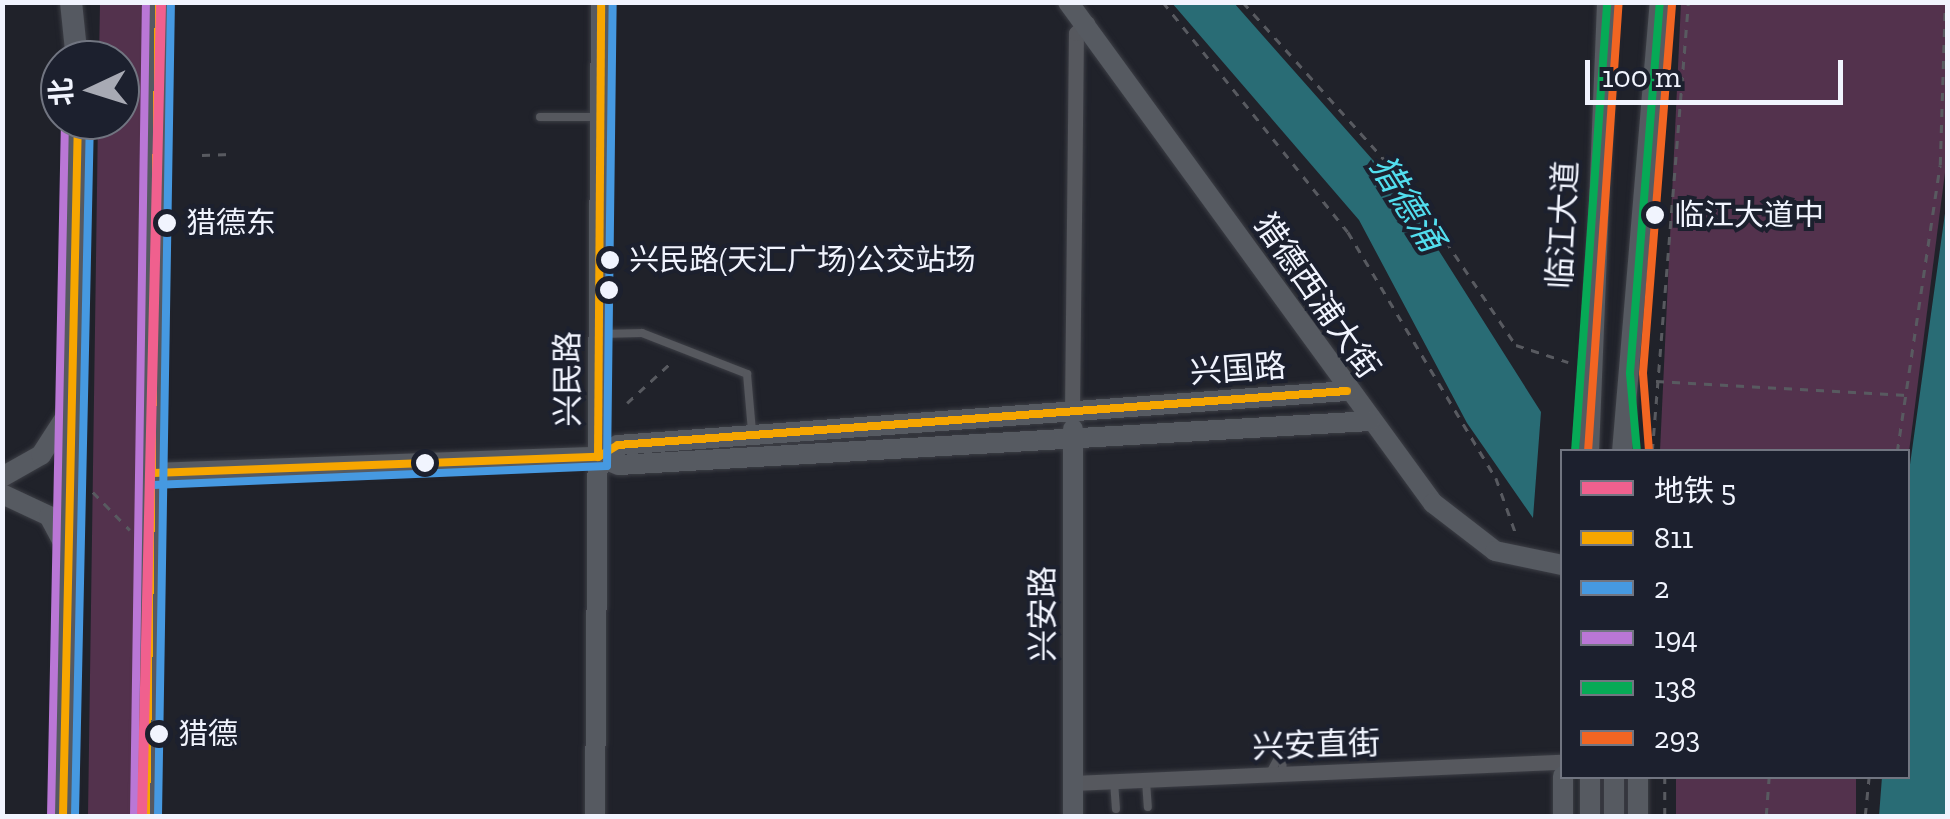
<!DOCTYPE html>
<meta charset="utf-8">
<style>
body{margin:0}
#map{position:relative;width:1950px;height:819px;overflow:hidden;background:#20222a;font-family:"Zilla Slab","Noto Sans SC",serif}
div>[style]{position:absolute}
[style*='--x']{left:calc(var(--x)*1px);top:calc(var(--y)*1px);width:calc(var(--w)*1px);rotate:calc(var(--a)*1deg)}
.green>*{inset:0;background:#53324d;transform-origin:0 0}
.water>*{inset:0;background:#296c75}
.path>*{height:2.5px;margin-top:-1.25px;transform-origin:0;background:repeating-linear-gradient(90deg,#585a60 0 8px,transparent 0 16px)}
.roads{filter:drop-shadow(0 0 2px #3c3e45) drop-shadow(0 0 2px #3c3e45)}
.lane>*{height:8px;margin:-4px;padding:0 4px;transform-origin:4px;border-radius:4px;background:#56585e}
.street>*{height:15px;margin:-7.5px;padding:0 7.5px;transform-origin:7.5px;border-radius:7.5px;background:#56585e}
.secondary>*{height:20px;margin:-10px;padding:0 10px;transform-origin:10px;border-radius:10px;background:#565a61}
.primary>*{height:22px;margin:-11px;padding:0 11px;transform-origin:11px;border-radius:11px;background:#555961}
.bus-1>*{height:8px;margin:-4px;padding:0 4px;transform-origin:4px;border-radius:4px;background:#f7a600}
.bus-2>*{height:8px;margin:-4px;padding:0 4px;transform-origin:4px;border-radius:4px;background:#4699e1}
.bus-3>*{height:8px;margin:-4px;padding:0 4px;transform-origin:4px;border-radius:4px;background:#ba77d6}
.bus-4>*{height:8px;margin:-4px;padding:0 4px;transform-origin:4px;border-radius:4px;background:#06aa56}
.bus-5>*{height:8px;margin:-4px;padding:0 4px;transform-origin:4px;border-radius:4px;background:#f26522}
.metro-1>*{height:10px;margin:-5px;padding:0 5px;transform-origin:5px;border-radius:5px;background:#f0608e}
.dots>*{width:28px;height:28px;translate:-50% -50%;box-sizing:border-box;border:5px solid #1c202e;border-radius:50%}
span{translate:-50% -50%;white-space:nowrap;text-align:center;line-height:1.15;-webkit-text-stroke:8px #1c202e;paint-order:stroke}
.bus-label{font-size:30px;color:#f1f4fe}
.left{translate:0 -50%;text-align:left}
.street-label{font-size:32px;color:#f1f4fe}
.water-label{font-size:35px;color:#52deee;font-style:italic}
.frame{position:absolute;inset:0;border:5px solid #f1f4fe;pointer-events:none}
.legend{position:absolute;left:1560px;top:449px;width:350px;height:330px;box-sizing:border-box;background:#1c202e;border:2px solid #717581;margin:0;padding:12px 18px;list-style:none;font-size:30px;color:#f1f4fe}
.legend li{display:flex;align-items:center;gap:20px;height:50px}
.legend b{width:50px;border:2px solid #717581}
.north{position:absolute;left:40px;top:40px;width:100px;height:100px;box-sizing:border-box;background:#1c202e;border:2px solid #717581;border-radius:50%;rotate:266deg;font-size:28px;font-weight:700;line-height:40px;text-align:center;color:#f1f4fe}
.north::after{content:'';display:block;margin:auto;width:35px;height:45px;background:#a8aab4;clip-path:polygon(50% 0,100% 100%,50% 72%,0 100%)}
.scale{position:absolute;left:1585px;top:60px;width:258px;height:45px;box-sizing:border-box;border:5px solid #f1f4fe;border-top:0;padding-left:12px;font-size:30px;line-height:35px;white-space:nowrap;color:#f1f4fe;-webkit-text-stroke:8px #1c202e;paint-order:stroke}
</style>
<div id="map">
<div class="green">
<i style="clip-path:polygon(100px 3px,141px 3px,146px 22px,131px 816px,88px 816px,98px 120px,120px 120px,120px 60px,99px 60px)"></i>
<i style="clip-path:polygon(1681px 3px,1947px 3px,1947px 157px,1909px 452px,1660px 451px)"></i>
<i style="left:1676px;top:777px;width:180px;height:39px"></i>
</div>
<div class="water">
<i style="clip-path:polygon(1172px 3px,1234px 3px,1403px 194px,1541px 412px,1533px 518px,1467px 423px,1359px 220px)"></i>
<i style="clip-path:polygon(1947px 199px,1947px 816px,1879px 816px,1882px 777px,1908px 776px,1908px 479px)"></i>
</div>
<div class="path">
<i style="--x:1163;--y:2;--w:295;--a:51.2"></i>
<i style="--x:1348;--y:232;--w:287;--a:59"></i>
<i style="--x:1496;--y:478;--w:59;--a:70.3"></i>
<i style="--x:1243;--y:2;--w:250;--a:48.1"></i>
<i style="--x:1410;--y:188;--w:189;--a:56"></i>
<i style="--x:1516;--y:345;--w:55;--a:18.1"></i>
<i style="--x:202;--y:155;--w:29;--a:-2"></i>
<i style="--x:1656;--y:381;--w:251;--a:3.2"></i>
<i style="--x:627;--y:403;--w:64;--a:-42.5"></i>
<i style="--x:1652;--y:452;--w:451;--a:-85.4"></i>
<i style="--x:1897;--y:452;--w:290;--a:-81.5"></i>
<i style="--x:1940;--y:165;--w:163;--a:-88.2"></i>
<i style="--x:93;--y:492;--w:53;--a:45.8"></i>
<i style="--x:1665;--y:776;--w:40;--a:90"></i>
<i style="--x:1766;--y:816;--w:40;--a:-85.7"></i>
<i style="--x:1865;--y:816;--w:40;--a:-84.3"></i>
</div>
<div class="roads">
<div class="lane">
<i style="--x:540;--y:117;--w:56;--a:0"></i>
<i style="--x:601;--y:334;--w:41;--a:-1.4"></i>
<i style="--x:642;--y:333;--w:113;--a:21.3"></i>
<i style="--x:747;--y:374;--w:57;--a:85"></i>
<i style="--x:1282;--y:751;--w:22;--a:-47"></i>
<i style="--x:1269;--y:775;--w:27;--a:-62"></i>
<i style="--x:1282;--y:751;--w:23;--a:88"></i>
<i style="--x:1114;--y:781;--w:28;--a:86"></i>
<i style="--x:1146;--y:781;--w:26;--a:86"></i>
</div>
<div class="street">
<i style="--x:1072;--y:412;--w:379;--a:-89.4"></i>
<i style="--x:1076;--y:33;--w:15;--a:-42"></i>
<i style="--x:1073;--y:783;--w:489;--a:-2.5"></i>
</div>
<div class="secondary">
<i style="--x:1068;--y:2;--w:620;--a:53.93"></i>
<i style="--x:1433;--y:503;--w:78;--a:37.7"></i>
<i style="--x:1495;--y:551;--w:68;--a:11.8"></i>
<i style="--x:1589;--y:452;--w:450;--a:-87.7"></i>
<i style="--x:1622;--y:452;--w:452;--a:-85.2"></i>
<i style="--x:598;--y:457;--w:23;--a:-31"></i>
<i style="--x:618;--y:445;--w:731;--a:-4.24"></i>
<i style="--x:153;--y:473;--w:445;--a:-2.1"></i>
<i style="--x:598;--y:457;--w:22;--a:21"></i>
<i style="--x:619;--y:465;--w:752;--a:-3.35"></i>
<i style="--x:2;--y:477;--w:45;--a:-29.4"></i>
<i style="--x:41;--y:455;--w:54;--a:-57.2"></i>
<i style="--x:2;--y:494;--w:52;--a:25.1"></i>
<i style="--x:49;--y:516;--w:40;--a:62"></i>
<i style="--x:1590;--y:776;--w:40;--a:90"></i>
<i style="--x:1614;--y:776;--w:40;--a:90"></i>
<i style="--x:595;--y:816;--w:814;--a:-89.58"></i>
<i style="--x:1073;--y:816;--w:387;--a:-90"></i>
<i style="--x:1563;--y:816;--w:40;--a:-90"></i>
<i style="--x:1638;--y:816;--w:40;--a:-90"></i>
</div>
<div class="primary">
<i style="--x:71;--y:2;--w:58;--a:84.1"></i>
<i style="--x:63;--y:816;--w:696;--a:-88.77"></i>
<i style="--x:146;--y:816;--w:814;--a:-89.09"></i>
</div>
</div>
<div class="bus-1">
<i style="--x:598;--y:457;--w:455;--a:-89.6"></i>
<i style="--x:153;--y:473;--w:445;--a:-2.1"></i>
<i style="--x:598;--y:457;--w:23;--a:-31"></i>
<i style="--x:618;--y:445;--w:731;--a:-4.24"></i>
<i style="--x:63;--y:816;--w:696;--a:-88.77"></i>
<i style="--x:146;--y:816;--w:814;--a:-89.09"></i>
</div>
<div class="bus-2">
<i style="--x:153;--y:485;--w:454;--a:-2.4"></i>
<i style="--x:607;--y:466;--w:464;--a:-89.3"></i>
<i style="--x:75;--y:816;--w:696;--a:-88.77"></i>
<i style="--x:158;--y:816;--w:814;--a:-89.09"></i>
</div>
<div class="bus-3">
<i style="--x:51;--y:816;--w:696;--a:-88.85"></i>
<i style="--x:134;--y:816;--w:814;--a:-89.16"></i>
</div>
<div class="bus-4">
<i style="--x:1575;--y:452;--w:451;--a:-85.9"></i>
<i style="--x:1637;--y:452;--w:79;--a:-95.1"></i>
<i style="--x:1630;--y:373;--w:372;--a:-85.4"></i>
</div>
<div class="bus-5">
<i style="--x:1649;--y:451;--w:78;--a:-94.4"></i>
<i style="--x:1643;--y:373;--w:371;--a:-85.5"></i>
<i style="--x:1588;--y:452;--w:450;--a:-86.1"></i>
</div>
<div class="metro-1">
<i style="--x:142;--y:816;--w:814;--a:-88.66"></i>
</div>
<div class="dots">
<i style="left:1655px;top:215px;background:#f1f4fe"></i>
<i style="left:167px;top:223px;background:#f1f4fe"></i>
<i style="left:610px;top:260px;background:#f1f4fe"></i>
<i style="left:609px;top:290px;background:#f1f4fe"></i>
<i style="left:425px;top:463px;background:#f1f4fe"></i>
<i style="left:159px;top:734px;background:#f1f4fe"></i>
</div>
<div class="bus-label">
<span class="left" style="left:1674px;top:215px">临江大道中</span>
<span class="left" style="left:186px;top:223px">猎德东</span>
<span class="left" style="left:629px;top:260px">兴民路(天汇广场)公交站场</span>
<span class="left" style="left:178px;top:734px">猎德</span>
</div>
<div class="street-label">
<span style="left:1563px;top:225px;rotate:-87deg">临江大道</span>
<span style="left:1317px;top:296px;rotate:55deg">猎德西浦大街</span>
<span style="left:1238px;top:369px;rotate:-4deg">兴国路</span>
<span style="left:568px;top:379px;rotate:-90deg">兴民路</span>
<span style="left:1043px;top:614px;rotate:-90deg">兴安路</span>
<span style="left:1316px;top:745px;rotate:-2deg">兴安直街</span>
</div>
<div class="water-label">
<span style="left:1407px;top:203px;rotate:58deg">猎德涌</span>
</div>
<div class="frame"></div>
<ul class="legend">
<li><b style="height:12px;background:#f0608e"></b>地铁 5</li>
<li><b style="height:12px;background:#f7a600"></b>811</li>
<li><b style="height:12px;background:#4699e1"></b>2</li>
<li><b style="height:12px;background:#ba77d6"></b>194</li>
<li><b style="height:12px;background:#06aa56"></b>138</li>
<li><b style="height:12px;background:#f26522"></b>293</li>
</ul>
<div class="north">北</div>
<div class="scale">100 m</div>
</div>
